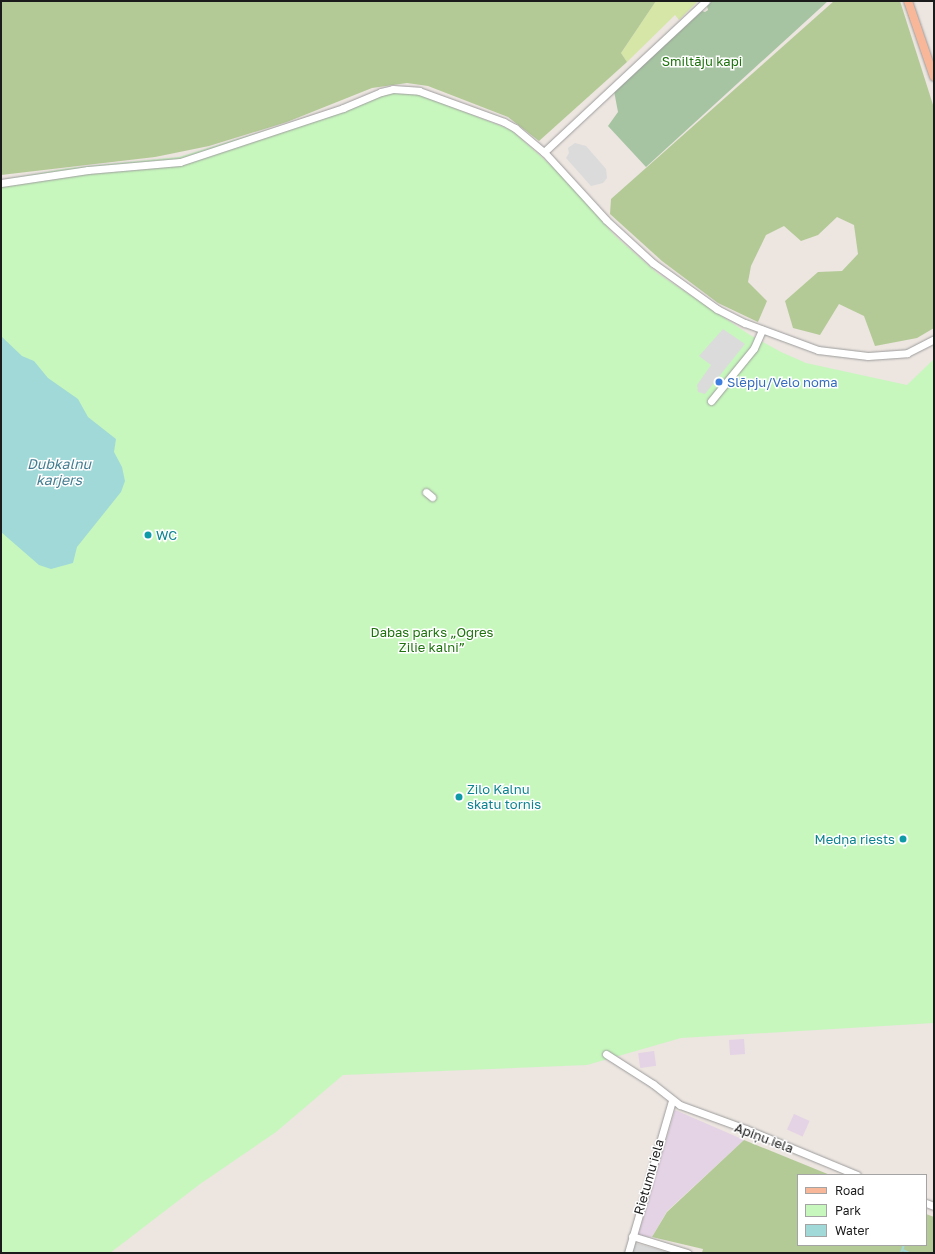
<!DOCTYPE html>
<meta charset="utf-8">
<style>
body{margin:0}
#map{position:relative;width:935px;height:1254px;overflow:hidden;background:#ece5e0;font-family:"Golos Text",sans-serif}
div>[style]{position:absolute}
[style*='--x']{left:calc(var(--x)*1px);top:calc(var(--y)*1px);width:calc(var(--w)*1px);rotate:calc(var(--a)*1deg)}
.residential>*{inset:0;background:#d9d8d8}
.industrial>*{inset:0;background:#e4d2e5;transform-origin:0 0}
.grass>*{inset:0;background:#d5e6a7}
.forest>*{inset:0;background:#b3ca96}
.cemetery>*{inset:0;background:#a6c4a2}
.park>*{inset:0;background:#c7f7bd}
.parking>*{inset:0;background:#dbdbdb}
.water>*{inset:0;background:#a1d9d8}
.stream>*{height:1.5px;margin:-0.75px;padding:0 0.75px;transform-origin:0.75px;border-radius:0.75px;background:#a1d9d8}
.roads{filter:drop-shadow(0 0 1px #9c9c9c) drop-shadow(0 0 1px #9c9c9c)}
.minor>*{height:7px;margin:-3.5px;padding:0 3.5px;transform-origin:3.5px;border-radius:3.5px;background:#fff}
.major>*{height:8px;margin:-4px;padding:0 4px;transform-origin:4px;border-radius:4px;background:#f8b799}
.dots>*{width:11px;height:11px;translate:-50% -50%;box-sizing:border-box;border:2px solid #fff;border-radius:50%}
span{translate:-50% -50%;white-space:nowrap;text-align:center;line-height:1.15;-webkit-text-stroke:3px #fff;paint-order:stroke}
.park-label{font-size:13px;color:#1f730f}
.shop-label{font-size:13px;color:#366cbe}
.left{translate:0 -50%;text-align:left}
.culture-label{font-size:13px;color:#0d838f}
.right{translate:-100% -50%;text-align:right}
.street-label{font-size:13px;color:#1b1b1b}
.water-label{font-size:14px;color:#437c90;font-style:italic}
.frame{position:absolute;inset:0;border:2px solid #1b1b1b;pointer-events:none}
.legend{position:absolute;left:797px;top:1174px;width:130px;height:72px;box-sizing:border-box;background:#fff;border:1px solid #a4a4a4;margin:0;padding:5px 7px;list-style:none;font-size:12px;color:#1b1b1b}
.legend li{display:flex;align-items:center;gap:8px;height:20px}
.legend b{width:20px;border:1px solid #a4a4a4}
</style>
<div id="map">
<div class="residential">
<i style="clip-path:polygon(635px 1243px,671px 1253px,632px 1253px)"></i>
</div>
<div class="industrial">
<i style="left:744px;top:1039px;width:15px;height:15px;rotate:86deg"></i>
<i style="left:654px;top:1051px;width:15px;height:16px;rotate:82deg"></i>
<i style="clip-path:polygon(675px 1110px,744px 1140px,667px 1211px,652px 1237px,638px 1236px)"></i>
<i style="left:794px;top:1114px;width:17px;height:17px;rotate:24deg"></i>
</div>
<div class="grass">
<i style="clip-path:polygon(656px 1px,698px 1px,679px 20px,675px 15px,627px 62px,621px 53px)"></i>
</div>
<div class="forest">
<i style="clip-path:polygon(1px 1px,656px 1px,621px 53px,627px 62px,539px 141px,508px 117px,428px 86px,407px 83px,372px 88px,287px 122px,209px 146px,155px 157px,1px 175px)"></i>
<i style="clip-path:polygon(834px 1px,900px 1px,934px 108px,934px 328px,917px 338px,875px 346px,864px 316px,839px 304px,820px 335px,793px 328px,785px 301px,818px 272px,842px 271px,858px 254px,854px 225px,837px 217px,818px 235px,801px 241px,784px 226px,766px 235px,751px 266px,748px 282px,767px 301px,758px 322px,718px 303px,662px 261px,610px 214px,611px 199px)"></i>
<i style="clip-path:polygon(744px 1140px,830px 1175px,798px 1175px,798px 1245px,926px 1245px,926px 1214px,934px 1217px,934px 1253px,702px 1253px,703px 1249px,652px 1237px,667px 1212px)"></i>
</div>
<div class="cemetery">
<i style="clip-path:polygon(712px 1px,828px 1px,646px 167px,608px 126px,618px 112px,614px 91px,702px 11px,705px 12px,708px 10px,707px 6px)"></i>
</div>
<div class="park">
<i style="clip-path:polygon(394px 91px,419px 94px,511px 130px,564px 177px,615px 236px,657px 273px,750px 335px,781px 352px,806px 363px,907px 385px,934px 359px,934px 1023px,681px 1038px,587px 1065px,343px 1075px,276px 1132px,200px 1184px,110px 1253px,1px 1253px,1px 180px,69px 168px,179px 157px)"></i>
</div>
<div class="parking">
<i style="clip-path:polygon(575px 143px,586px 146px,606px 169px,607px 178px,603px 183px,591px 186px,566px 158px,569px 153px,568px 148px)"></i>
<i style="clip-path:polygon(723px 329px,745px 344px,705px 394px,698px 392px,697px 385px,711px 365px,699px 356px)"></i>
</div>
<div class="water">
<i style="clip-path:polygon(1px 336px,22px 356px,34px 361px,48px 378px,78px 399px,88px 417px,116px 439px,114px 452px,122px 467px,125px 481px,121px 492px,77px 547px,73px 563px,51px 569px,39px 565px,1px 532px)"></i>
</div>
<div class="stream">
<i style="--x:903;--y:1250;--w:8;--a:23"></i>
<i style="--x:901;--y:1253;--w:9;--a:-69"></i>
</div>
<div class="roads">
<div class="minor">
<i style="--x:544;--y:152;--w:221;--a:-43"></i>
<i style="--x:1;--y:183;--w:88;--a:-8.5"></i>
<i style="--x:88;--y:170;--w:92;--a:-5"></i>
<i style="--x:180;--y:162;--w:172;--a:-18.3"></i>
<i style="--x:343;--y:108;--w:41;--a:-22.8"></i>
<i style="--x:381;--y:92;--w:12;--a:-14"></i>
<i style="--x:393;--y:89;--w:26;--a:4"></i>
<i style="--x:419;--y:91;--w:90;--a:20"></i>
<i style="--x:504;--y:122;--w:13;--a:29"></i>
<i style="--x:515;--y:128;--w:38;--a:40"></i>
<i style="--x:544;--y:152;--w:92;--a:47.6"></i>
<i style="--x:606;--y:220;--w:64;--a:42.5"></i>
<i style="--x:653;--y:263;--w:79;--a:35.7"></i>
<i style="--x:717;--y:309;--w:31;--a:27"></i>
<i style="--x:745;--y:323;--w:78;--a:20.3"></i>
<i style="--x:818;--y:350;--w:50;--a:6.8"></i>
<i style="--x:868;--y:356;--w:39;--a:-4"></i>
<i style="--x:907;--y:353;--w:30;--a:-27"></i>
<i style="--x:711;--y:401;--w:68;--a:-50.9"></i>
<i style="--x:754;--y:348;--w:20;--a:-66"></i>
<i style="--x:426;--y:492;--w:8;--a:40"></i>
<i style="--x:606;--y:1054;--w:56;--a:32.6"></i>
<i style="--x:653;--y:1084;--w:34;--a:38"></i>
<i style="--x:680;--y:1105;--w:70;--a:20"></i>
<i style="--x:746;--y:1129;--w:120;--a:22.5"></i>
<i style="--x:926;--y:1203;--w:9;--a:21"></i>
<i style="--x:632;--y:1236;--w:58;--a:17.2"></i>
<i style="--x:628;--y:1253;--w:158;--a:-73.9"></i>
</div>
<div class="major">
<i style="--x:908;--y:1;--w:80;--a:71.1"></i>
</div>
</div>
<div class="dots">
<i style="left:719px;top:382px;background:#3f7fe0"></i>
<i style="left:148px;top:535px;background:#0f9aa8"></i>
<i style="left:459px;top:797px;background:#0f9aa8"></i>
<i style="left:903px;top:839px;background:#0f9aa8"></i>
</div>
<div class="park-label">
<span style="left:702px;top:61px">Smiltāju kapi</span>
<span style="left:432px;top:640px">Dabas parks „Ogres<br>Zilie kalni”</span>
</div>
<div class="shop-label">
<span class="left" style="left:727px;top:382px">Slēpju/Velo noma</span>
</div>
<div class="culture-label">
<span class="left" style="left:156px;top:535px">WC</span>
<span class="left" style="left:467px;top:797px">Zilo Kalnu<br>skatu tornis</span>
<span class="right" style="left:895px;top:839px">Medņa riests</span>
</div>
<div class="street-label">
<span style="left:764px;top:1138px;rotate:21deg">Apiņu iela</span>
<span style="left:649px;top:1177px;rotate:-74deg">Rietumu iela</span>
</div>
<div class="water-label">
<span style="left:59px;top:472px">Dubkalnu<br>karjers</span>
</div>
<div class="frame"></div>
<ul class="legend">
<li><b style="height:5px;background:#f8b799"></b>Road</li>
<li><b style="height:11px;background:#c7f7bd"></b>Park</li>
<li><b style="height:11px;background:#a1d9d8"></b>Water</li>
</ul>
</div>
